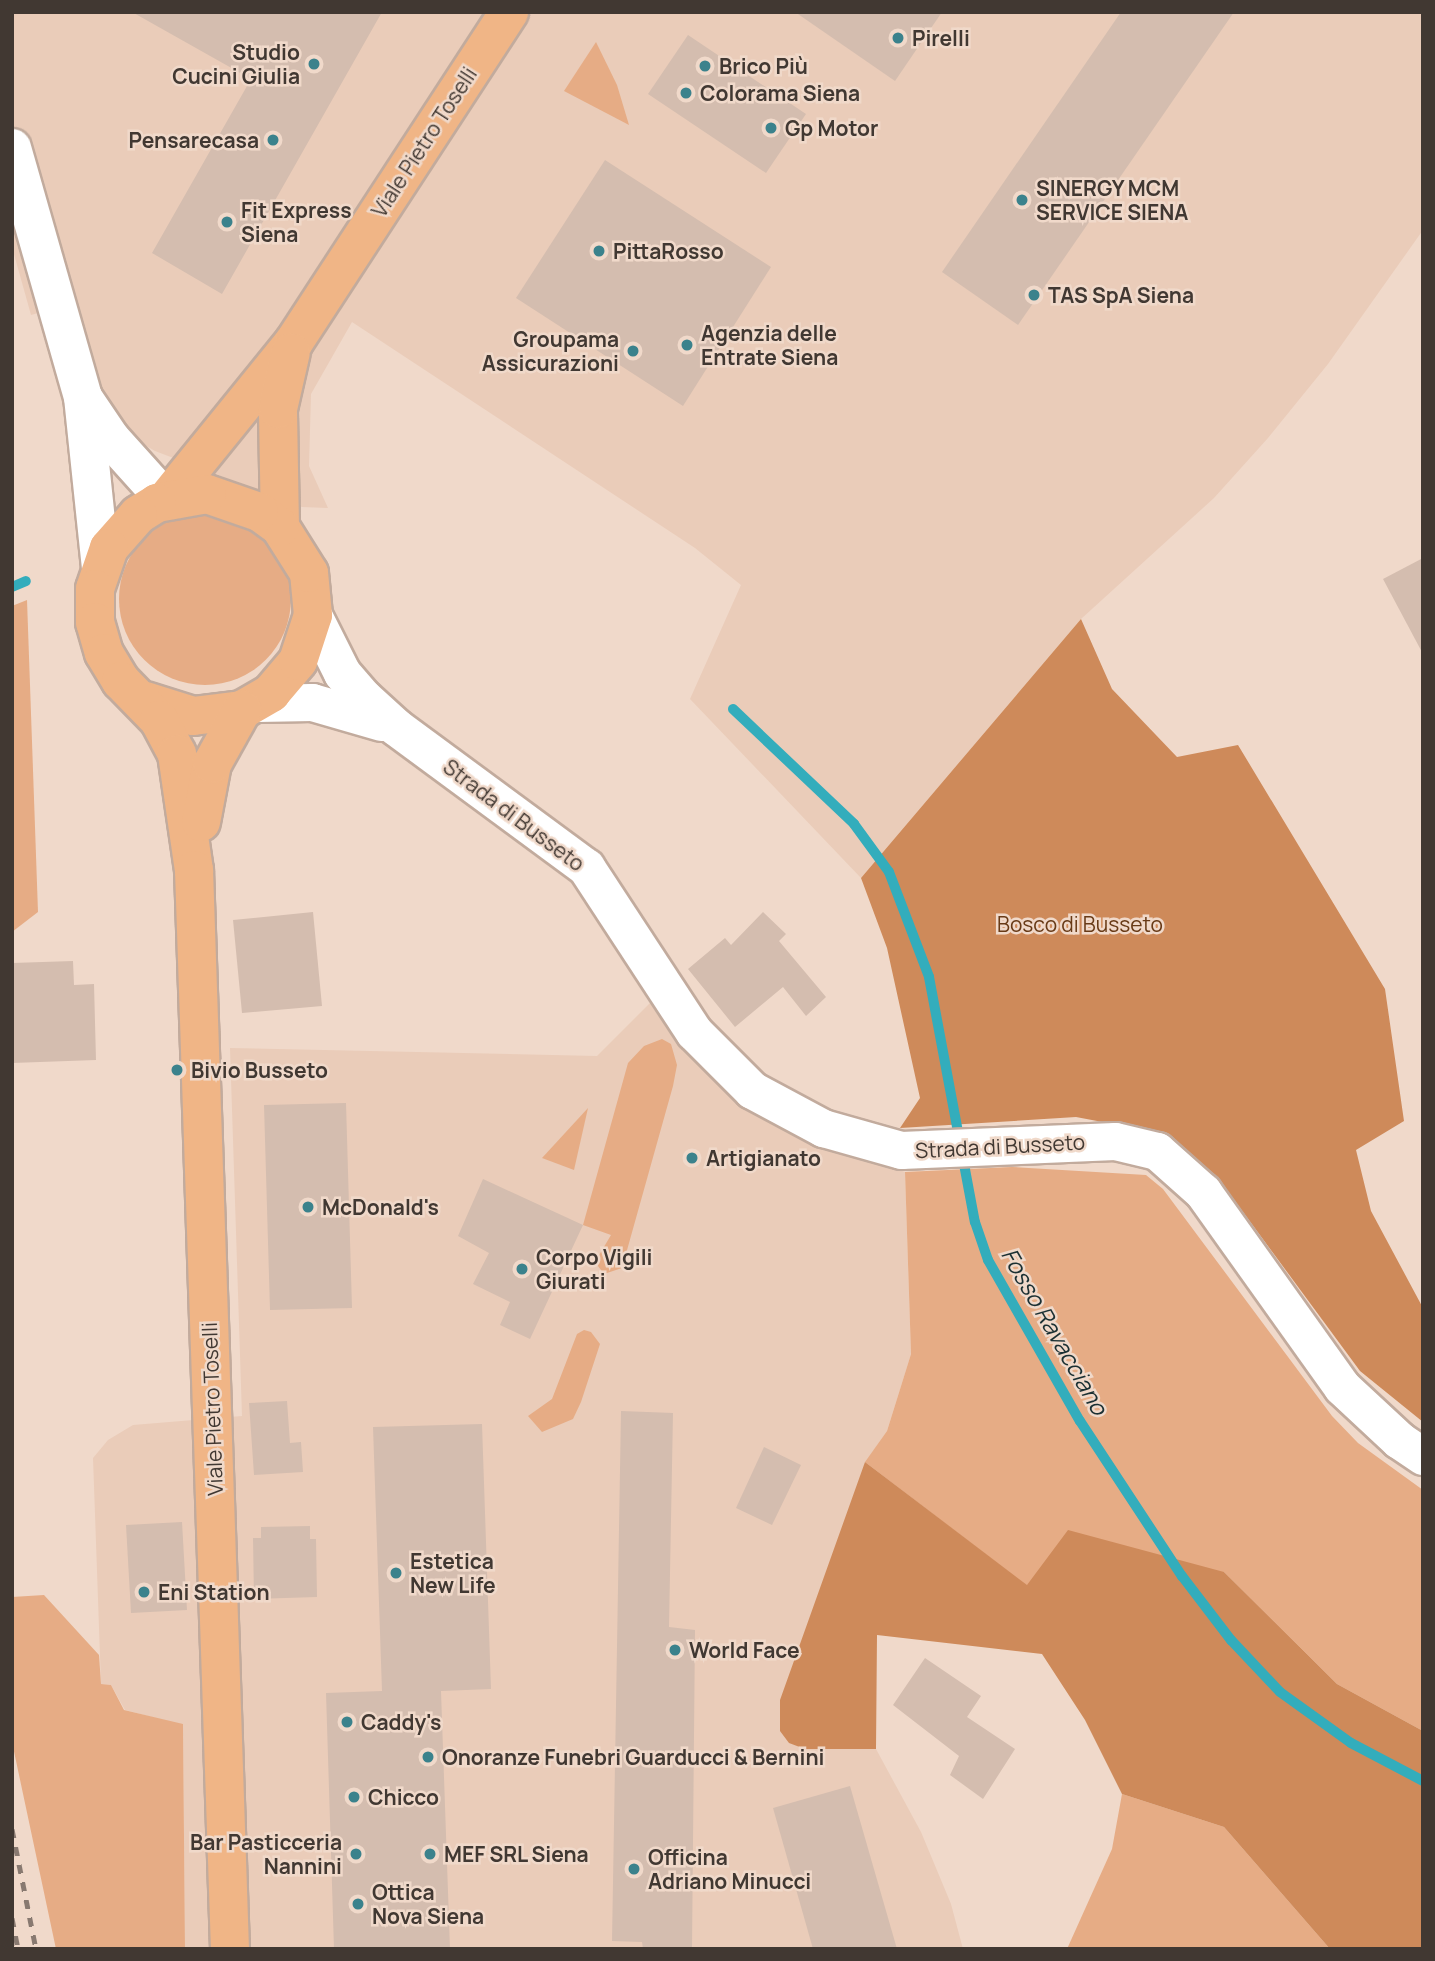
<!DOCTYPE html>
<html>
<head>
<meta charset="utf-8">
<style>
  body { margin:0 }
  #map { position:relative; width:1435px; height:1961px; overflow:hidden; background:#f0d9ca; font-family:Manrope,sans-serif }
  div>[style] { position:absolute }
  .built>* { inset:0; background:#eaccb9 }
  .green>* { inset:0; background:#e6ac85 }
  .round { border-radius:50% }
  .forest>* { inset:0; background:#ce8a5a }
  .stream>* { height:10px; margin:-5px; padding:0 5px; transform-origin:5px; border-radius:5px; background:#33adbc }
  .building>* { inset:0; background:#d4bdaf }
  .roads { filter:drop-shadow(2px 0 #c2ab9d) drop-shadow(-2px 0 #c2ab9d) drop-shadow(0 2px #c2ab9d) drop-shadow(0 -2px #c2ab9d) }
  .street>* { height:37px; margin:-18.5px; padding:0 18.5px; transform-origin:18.5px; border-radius:18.5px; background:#fff }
  .secondary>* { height:38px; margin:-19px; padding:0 19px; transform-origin:19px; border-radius:19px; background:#fff }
  .primary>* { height:38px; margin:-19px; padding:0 19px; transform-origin:19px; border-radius:19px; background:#f0b586 }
  .rail>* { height:5px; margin-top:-2.5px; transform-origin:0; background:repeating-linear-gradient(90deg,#887970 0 9px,transparent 0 18px) }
  .dots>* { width:19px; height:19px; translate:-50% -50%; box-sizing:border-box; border:4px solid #f0d9ca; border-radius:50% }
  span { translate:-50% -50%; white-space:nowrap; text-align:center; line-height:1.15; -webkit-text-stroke:5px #f0d9ca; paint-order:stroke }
  .poi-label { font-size:21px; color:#413832; font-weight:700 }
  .left { translate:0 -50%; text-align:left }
  .right { translate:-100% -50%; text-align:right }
  .street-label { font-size:21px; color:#413832 }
  .park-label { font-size:21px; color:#683a16 }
  .water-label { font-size:23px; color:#1b3033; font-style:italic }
  .frame { position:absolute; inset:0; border:14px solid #413832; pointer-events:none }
</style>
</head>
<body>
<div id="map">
  <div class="built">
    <i style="clip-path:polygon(12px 12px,1423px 12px,1423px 230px,1328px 364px,1268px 438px,1214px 498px,1081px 619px,861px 878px,690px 699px,741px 585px,695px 548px,352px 322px,311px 394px,309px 466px,328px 508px,302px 507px,155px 451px,131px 437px,99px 405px,67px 305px,31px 315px,12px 247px)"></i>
    <i style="clip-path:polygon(651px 1002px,722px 1083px,818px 1143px,905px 1172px,911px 1354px,887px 1431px,865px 1463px,805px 1749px,876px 1749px,921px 1832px,951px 1904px,963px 1949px,185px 1949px,183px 1725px,125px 1710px,111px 1685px,101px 1684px,93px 1458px,108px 1440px,133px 1425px,242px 1416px,230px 1048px,597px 1056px)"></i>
  </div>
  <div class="green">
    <i style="clip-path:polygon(596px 42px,617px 85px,629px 125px,564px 91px)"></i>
    <i class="round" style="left:119px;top:513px;width:172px;height:172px"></i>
    <i style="clip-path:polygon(27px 600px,38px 912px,12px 932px,12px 606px)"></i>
    <i style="clip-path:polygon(662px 1039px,671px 1044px,677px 1065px,673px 1086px,622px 1268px,604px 1274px,595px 1262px,611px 1235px,583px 1225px,628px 1063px,644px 1046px)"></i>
    <i style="clip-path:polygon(588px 1108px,574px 1170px,542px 1158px)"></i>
    <i style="clip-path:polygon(1012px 1167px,1146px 1175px,1163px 1189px,1332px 1416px,1358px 1443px,1423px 1490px,1423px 1731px,1337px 1684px,1224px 1572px,1027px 1586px,865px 1462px,887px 1431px,911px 1354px,905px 1172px)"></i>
    <i style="clip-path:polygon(584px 1330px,591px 1332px,600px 1344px,581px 1402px,573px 1419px,542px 1432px,528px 1416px,552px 1399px,577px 1334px)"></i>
    <i style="clip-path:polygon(44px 1595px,99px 1655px,101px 1684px,111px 1685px,124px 1710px,183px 1724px,185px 1949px,56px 1949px,12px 1742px,12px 1597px)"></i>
    <i style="clip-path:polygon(1122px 1794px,1224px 1827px,1330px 1949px,1067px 1949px,1112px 1849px)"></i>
  </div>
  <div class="forest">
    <i style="clip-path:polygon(1081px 619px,1112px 689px,1177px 757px,1238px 745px,1385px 989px,1404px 1121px,1356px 1150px,1371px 1211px,1423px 1308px,1423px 1422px,1360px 1371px,1226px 1189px,1183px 1149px,1145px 1130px,1076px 1117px,900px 1128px,920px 1098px,887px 948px,861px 878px)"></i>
    <i style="clip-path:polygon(865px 1462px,1027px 1585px,1068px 1530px,1224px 1572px,1337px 1684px,1423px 1731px,1423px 1949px,1330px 1949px,1224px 1827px,1122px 1794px,1085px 1720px,1042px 1654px,877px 1635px,876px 1749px,805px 1749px,789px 1743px,780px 1731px,780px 1700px)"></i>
  </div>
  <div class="stream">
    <i style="left:12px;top:587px;width:15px;rotate:-23deg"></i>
    <i style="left:733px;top:709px;width:167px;rotate:43.5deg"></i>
    <i style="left:854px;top:824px;width:59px;rotate:53.9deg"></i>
    <i style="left:889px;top:872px;width:112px;rotate:69.1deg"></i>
    <i style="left:929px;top:977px;width:249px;rotate:79.4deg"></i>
    <i style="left:975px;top:1222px;width:40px;rotate:71.1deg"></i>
    <i style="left:988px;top:1260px;width:185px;rotate:60.3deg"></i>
    <i style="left:1080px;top:1421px;width:186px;rotate:56.7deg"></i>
    <i style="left:1182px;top:1576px;width:81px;rotate:52.6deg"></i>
    <i style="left:1231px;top:1640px;width:71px;rotate:46.7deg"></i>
    <i style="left:1280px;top:1692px;width:87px;rotate:35.7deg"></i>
    <i style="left:1351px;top:1743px;width:81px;rotate:27.8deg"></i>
  </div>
  <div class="building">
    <i style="clip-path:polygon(132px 12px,382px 12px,222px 294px,152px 253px,251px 79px)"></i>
    <i style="clip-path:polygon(795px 12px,942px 12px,895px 81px)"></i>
    <i style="clip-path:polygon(1121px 12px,1234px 12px,1018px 325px,942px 272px)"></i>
    <i style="clip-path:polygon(688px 35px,806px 114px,766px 173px,648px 94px)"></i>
    <i style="clip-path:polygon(605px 160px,771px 267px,683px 406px,516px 298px)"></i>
    <i style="clip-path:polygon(1423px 558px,1423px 654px,1383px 579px)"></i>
    <i style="clip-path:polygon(313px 912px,322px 1006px,242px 1013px,233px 920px)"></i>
    <i style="clip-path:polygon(763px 912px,786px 934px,779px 941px,826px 997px,806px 1016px,783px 987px,735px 1027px,688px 969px,725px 938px,731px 945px)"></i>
    <i style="clip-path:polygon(73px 961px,74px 985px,94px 984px,96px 1060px,12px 1063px,12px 963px)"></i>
    <i style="clip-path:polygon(346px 1103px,352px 1308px,270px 1310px,264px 1105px)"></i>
    <i style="clip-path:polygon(483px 1179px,583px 1225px,530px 1339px,500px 1325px,510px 1302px,473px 1284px,489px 1253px,458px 1236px)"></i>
    <i style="clip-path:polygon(287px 1401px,290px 1443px,301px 1442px,303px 1472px,254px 1475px,249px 1403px)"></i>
    <i style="clip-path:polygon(621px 1411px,673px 1413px,669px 1627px,695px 1630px,692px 1949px,643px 1949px,642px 1942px,612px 1941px)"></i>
    <i style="clip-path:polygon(482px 1424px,491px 1689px,441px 1691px,450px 1949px,334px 1949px,326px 1693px,382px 1691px,373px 1427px)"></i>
    <i style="clip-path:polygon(764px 1447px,801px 1465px,772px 1525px,736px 1508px)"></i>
    <i style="clip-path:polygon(182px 1522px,187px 1610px,131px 1613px,126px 1525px)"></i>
    <i style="clip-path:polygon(310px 1526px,310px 1539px,316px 1539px,317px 1597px,254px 1599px,253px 1538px,261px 1538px,261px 1527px)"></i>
    <i style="clip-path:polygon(925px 1658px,981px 1696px,967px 1717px,1015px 1749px,983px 1799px,950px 1775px,959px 1756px,893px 1705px)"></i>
    <i style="clip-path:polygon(850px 1786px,897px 1949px,813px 1949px,773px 1808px)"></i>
  </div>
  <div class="roads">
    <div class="street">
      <i style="left:313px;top:615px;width:65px;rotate:63.4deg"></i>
      <i style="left:342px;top:673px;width:33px;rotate:49deg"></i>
      <i style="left:364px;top:698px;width:43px;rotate:42.2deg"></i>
      <i style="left:396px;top:727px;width:236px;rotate:36.4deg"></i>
      <i style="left:586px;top:867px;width:197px;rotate:56.8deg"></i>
      <i style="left:694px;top:1032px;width:82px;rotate:45deg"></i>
      <i style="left:752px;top:1090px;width:81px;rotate:28.2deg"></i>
      <i style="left:823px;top:1128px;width:81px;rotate:15.8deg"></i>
      <i style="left:901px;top:1150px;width:214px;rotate:-2.4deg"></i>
      <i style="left:1115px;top:1141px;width:43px;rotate:13.4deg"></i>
      <i style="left:1157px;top:1151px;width:62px;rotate:41.7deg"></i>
      <i style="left:1203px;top:1192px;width:239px;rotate:54.5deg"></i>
      <i style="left:1342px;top:1387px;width:78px;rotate:42.9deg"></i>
      <i style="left:1399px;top:1440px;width:29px;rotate:34deg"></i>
      <i style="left:257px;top:703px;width:55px;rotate:-1deg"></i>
      <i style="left:312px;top:702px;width:72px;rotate:16.2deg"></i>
    </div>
    <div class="secondary">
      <i style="left:12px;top:148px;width:259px;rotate:74.1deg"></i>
      <i style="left:83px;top:397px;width:171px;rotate:84deg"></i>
      <i style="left:84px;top:399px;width:48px;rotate:56deg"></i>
      <i style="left:111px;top:439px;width:82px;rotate:48deg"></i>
    </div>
    <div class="primary">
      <i style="left:166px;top:500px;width:203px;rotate:-51deg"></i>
      <i style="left:294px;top:342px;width:394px;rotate:-56.9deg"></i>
      <i style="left:280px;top:527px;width:118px;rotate:-91deg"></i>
      <i style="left:278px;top:409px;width:58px;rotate:-77.2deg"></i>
      <i style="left:145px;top:701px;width:50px;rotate:17.4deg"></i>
      <i style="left:193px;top:716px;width:49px;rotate:-7deg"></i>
      <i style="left:242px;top:710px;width:34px;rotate:-30deg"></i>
      <i style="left:271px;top:693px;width:42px;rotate:-49.8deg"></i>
      <i style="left:298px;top:661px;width:48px;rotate:-71.9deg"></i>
      <i style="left:313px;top:615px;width:42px;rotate:-95.4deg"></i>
      <i style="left:309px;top:573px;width:54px;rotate:-122.2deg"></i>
      <i style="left:280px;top:527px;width:26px;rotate:-144deg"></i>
      <i style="left:259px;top:512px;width:55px;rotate:-160.9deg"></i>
      <i style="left:207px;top:494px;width:51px;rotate:169.8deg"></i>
      <i style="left:157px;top:503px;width:22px;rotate:148deg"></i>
      <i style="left:138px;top:515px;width:44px;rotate:131.3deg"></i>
      <i style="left:109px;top:548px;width:43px;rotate:108.9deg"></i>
      <i style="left:95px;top:589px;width:33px;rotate:90deg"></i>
      <i style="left:95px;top:622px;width:32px;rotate:74deg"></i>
      <i style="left:104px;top:653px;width:33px;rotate:59deg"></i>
      <i style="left:121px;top:681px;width:54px;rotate:45.7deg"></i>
      <i style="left:159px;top:720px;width:38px;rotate:62deg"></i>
      <i style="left:177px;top:754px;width:117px;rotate:81.7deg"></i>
      <i style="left:194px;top:870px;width:1080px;rotate:88.09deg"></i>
      <i style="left:201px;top:822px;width:59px;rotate:-79.3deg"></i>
      <i style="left:212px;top:764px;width:62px;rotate:-60.9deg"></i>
    </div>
  </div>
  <div class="rail">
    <i style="left:12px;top:1829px;width:122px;rotate:78.7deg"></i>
    <i style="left:12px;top:1918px;width:32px;rotate:79deg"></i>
  </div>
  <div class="dots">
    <i style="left:898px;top:38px;background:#3b828c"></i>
    <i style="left:314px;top:64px;background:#3b828c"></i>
    <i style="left:705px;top:66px;background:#3b828c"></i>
    <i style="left:686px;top:93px;background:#3b828c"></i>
    <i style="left:771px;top:128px;background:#3b828c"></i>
    <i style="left:273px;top:140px;background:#3b828c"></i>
    <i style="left:1022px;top:200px;background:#3b828c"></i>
    <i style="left:227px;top:222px;background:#3b828c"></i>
    <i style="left:599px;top:251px;background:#3b828c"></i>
    <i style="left:1034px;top:295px;background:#3b828c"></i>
    <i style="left:687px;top:345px;background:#3b828c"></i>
    <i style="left:633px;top:351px;background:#3b828c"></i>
    <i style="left:177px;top:1070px;background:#3b828c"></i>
    <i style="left:692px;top:1158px;background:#3b828c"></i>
    <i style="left:308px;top:1207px;background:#3b828c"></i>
    <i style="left:522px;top:1269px;background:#3b828c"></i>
    <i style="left:396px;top:1573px;background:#3b828c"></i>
    <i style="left:144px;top:1592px;background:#3b828c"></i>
    <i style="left:675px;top:1650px;background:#3b828c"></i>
    <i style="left:347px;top:1722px;background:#3b828c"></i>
    <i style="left:428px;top:1757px;background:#3b828c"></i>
    <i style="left:354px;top:1797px;background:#3b828c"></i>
    <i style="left:356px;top:1854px;background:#3b828c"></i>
    <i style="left:430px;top:1854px;background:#3b828c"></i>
    <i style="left:634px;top:1869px;background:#3b828c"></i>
    <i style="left:358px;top:1904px;background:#3b828c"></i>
  </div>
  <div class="poi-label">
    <span class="left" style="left:912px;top:38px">Pirelli</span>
    <span class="right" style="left:300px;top:64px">Studio<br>Cucini Giulia</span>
    <span class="left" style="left:719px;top:66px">Brico Più</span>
    <span class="left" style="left:700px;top:93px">Colorama Siena</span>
    <span class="left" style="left:785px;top:128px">Gp Motor</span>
    <span class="right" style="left:259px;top:140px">Pensarecasa</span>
    <span class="left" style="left:1036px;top:200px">SINERGY MCM<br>SERVICE SIENA</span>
    <span class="left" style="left:241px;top:222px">Fit Express<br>Siena</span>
    <span class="left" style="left:613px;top:251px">PittaRosso</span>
    <span class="left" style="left:1048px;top:295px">TAS SpA Siena</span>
    <span class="left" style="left:701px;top:345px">Agenzia delle<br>Entrate Siena</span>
    <span class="right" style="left:619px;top:351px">Groupama<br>Assicurazioni</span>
    <span class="left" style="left:191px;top:1070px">Bivio Busseto</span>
    <span class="left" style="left:706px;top:1158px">Artigianato</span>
    <span class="left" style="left:322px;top:1207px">McDonald's</span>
    <span class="left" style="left:536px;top:1269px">Corpo Vigili<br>Giurati</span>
    <span class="left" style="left:410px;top:1573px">Estetica<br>New Life</span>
    <span class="left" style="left:158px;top:1592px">Eni Station</span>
    <span class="left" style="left:689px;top:1650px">World Face</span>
    <span class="left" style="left:361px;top:1722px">Caddy's</span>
    <span class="left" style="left:442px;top:1757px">Onoranze Funebri Guarducci &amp; Bernini</span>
    <span class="left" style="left:368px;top:1797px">Chicco</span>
    <span class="right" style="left:342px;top:1854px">Bar Pasticceria<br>Nannini</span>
    <span class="left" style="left:444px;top:1854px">MEF SRL Siena</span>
    <span class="left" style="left:648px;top:1869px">Officina<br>Adriano Minucci</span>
    <span class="left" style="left:372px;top:1904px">Ottica<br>Nova Siena</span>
  </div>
  <div class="street-label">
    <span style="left:424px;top:142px;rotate:-57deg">Viale Pietro Toselli</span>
    <span style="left:514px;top:815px;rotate:37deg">Strada di Busseto</span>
    <span style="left:1000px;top:1146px;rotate:-3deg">Strada di Busseto</span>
    <span style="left:212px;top:1409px;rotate:-92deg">Viale Pietro Toselli</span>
  </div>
  <div class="park-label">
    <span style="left:1080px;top:924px">Bosco di Busseto</span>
  </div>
  <div class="water-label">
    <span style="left:1055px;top:1331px;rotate:60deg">Fosso Ravacciano</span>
  </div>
  <div class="frame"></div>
</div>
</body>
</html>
